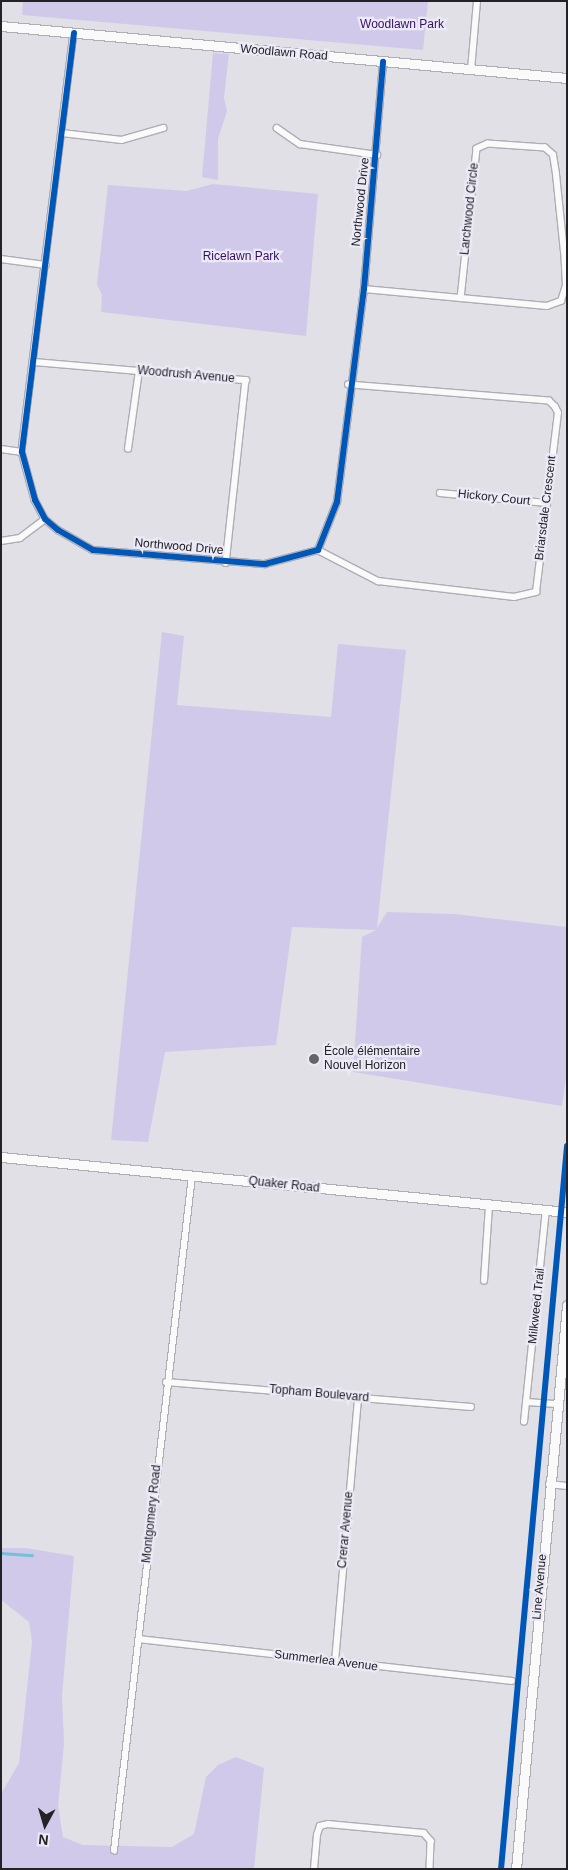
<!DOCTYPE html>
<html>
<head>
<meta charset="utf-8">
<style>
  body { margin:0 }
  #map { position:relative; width:568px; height:1870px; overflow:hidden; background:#e1e0e6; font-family:Arial,sans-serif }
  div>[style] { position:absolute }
  .green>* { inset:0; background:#d1c9ea }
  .stream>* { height:2.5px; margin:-1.25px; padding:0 1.25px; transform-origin:1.25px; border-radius:1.25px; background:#71c1d9 }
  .roads { filter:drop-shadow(1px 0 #aeadb2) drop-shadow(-1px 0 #aeadb2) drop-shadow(0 1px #aeadb2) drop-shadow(0 -1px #aeadb2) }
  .street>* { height:5.5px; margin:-2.75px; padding:0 2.75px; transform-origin:2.75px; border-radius:2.75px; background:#fafafb }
  .secondary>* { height:9px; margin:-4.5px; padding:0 4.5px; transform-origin:4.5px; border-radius:4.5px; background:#fafafb }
  .cycleway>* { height:6px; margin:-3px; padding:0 3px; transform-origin:3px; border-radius:3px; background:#0057b8 }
  .dots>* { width:14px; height:14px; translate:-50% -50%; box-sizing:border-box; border:2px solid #eceaf7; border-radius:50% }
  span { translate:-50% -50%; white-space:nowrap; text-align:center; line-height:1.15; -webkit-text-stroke:4.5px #eceaf7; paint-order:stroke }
  .park-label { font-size:12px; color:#350e68 }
  .street-label { font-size:12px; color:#232226 }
  .poi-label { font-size:12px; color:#232226 }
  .left { translate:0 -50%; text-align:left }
  .frame { position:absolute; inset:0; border:2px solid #232226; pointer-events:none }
  .north { position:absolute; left:20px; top:1800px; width:50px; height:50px; -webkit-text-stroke:4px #eceaf7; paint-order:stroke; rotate:186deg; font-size:14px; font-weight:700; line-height:20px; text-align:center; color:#232226 }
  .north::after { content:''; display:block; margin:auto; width:18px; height:22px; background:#232226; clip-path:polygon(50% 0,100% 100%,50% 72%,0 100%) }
</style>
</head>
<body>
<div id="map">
  <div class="green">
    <i style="clip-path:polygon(23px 1px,428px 1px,423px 50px,22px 15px)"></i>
    <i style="clip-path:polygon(213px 53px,229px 54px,224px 98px,227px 111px,218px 139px,218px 180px,202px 177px)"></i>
    <i style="clip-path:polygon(213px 184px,318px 194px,306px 336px,101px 312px,102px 295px,97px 284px,108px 185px,186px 191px)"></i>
    <i style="clip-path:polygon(162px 632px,184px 636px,177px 705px,331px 717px,338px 644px,406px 650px,377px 928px,387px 912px,454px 914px,567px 927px,567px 1071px,562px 1106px,353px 1072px,362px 937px,376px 930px,292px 927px,276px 1045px,165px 1052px,148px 1142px,111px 1140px)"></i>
    <i style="clip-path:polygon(1px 1548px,26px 1548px,74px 1556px,62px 1696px,64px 1744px,58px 1806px,63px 1837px,83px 1845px,172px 1847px,194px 1834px,206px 1777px,218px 1765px,236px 1757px,264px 1768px,254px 1869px,1px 1869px,1px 1794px,19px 1763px,32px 1642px,29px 1622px,1px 1600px)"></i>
  </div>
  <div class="stream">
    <i style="left:1px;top:1553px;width:31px;rotate:4deg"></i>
  </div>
  <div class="roads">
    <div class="street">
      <i style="left:74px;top:33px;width:422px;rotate:97.1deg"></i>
      <i style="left:22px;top:452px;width:50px;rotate:74.8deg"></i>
      <i style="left:35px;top:500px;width:21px;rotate:62deg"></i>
      <i style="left:45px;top:519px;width:17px;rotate:40deg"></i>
      <i style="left:58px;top:530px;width:40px;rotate:29.7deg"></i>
      <i style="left:93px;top:550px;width:173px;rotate:4.7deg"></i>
      <i style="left:265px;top:564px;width:55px;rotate:-14.8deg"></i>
      <i style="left:318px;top:550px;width:52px;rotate:-68.4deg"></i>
      <i style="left:337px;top:502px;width:215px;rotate:-82.8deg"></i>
      <i style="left:364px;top:289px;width:228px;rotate:-85.2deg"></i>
      <i style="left:471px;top:70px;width:69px;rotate:-85deg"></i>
      <i style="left:277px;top:128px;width:28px;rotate:35deg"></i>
      <i style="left:300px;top:144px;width:78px;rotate:8.1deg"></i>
      <i style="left:62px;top:133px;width:60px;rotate:6.7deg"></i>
      <i style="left:122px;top:140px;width:43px;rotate:-16.3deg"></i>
      <i style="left:1px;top:259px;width:45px;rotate:7.6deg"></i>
      <i style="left:364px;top:289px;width:97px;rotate:5.3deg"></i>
      <i style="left:461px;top:298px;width:86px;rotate:5.3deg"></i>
      <i style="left:547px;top:306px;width:15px;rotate:-20deg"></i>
      <i style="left:561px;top:301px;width:16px;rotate:-72deg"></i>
      <i style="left:566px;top:286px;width:34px;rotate:-93deg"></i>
      <i style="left:564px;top:252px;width:78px;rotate:-95.9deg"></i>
      <i style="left:556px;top:174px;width:19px;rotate:-99deg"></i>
      <i style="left:553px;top:155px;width:11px;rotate:-139deg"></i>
      <i style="left:545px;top:148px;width:57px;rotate:-176deg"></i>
      <i style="left:488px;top:144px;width:12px;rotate:156deg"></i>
      <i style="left:477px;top:149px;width:150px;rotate:96.1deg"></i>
      <i style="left:34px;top:362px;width:213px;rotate:4.9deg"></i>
      <i style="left:246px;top:380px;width:184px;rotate:96.2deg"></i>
      <i style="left:1px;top:449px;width:21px;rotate:8deg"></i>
      <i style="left:128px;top:449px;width:79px;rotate:-82deg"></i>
      <i style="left:440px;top:493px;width:107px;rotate:5.3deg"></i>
      <i style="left:1px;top:541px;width:19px;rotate:-9deg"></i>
      <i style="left:20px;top:538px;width:31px;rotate:-37deg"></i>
      <i style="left:318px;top:550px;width:68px;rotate:27.3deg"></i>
      <i style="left:378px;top:581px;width:137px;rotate:6.7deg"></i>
      <i style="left:514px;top:597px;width:23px;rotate:-13deg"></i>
      <i style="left:536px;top:592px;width:180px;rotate:-83deg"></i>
      <i style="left:558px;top:413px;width:7px;rotate:-117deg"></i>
      <i style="left:555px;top:407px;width:8px;rotate:-135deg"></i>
      <i style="left:549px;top:401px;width:201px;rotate:-175.4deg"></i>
      <i style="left:484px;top:1281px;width:76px;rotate:-86.2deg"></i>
      <i style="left:166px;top:1382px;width:306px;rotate:4.7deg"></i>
      <i style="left:527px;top:1402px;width:30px;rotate:4deg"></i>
      <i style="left:524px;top:1422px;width:213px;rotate:-84.1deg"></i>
      <i style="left:549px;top:1484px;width:18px;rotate:6deg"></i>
      <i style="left:139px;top:1639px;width:375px;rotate:6.4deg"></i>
      <i style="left:335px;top:1662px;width:265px;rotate:-85deg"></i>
      <i style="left:114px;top:1851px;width:679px;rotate:-83.41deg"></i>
      <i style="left:314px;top:1869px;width:34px;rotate:-85deg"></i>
      <i style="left:317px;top:1835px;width:9px;rotate:-72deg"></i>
      <i style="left:320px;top:1826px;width:8px;rotate:-14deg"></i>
      <i style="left:328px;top:1824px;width:96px;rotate:5.4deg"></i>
      <i style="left:424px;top:1833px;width:11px;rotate:49deg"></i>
      <i style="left:431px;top:1841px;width:28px;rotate:92deg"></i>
    </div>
    <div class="secondary">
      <i style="left:1px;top:26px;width:568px;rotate:5.25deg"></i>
      <i style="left:1px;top:1157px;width:569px;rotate:5.55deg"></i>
      <i style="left:516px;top:1869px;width:566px;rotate:-84.83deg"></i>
    </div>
  </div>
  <div class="cycleway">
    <i style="left:74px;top:33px;width:422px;rotate:97.1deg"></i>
    <i style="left:22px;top:452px;width:50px;rotate:74.8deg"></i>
    <i style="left:35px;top:500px;width:21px;rotate:62deg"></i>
    <i style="left:45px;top:519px;width:17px;rotate:40deg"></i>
    <i style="left:58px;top:530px;width:40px;rotate:29.7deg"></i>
    <i style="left:93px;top:550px;width:173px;rotate:4.7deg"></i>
    <i style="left:265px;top:564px;width:55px;rotate:-14.8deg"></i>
    <i style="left:318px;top:550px;width:52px;rotate:-68.4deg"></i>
    <i style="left:337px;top:502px;width:215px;rotate:-82.8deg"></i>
    <i style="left:364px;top:289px;width:228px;rotate:-85.2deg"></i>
    <i style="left:501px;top:1869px;width:726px;rotate:-84.78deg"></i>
  </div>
  <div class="dots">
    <i style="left:314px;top:1059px;background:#666469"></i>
  </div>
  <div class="park-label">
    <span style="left:402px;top:25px">Woodlawn Park</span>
    <span style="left:241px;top:257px">Ricelawn Park</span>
  </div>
  <div class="street-label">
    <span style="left:284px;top:53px;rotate:5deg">Woodlawn Road</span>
    <span style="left:361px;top:202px;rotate:-84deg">Northwood Drive</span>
    <span style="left:470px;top:209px;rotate:-84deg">Larchwood Circle</span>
    <span style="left:186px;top:375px;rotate:5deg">Woodrush Avenue</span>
    <span style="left:494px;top:498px;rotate:6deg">Hickory Court</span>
    <span style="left:546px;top:508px;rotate:-83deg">Briarsdale Crescent</span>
    <span style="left:179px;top:547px;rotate:5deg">Northwood Drive</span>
    <span style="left:284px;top:1185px;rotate:6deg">Quaker Road</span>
    <span style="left:537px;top:1306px;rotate:-84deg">Milkweed Trail</span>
    <span style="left:319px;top:1394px;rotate:5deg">Topham Boulevard</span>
    <span style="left:152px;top:1514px;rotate:-84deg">Montgomery Road</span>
    <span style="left:346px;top:1530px;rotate:-85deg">Crerar Avenue</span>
    <span style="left:540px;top:1587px;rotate:-85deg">Line Avenue</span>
    <span style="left:326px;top:1661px;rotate:7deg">Summerlea Avenue</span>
  </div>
  <div class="poi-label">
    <span class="left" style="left:324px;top:1059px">École élémentaire<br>Nouvel Horizon</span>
  </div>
  <div class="frame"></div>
  <div class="north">N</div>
</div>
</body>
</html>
